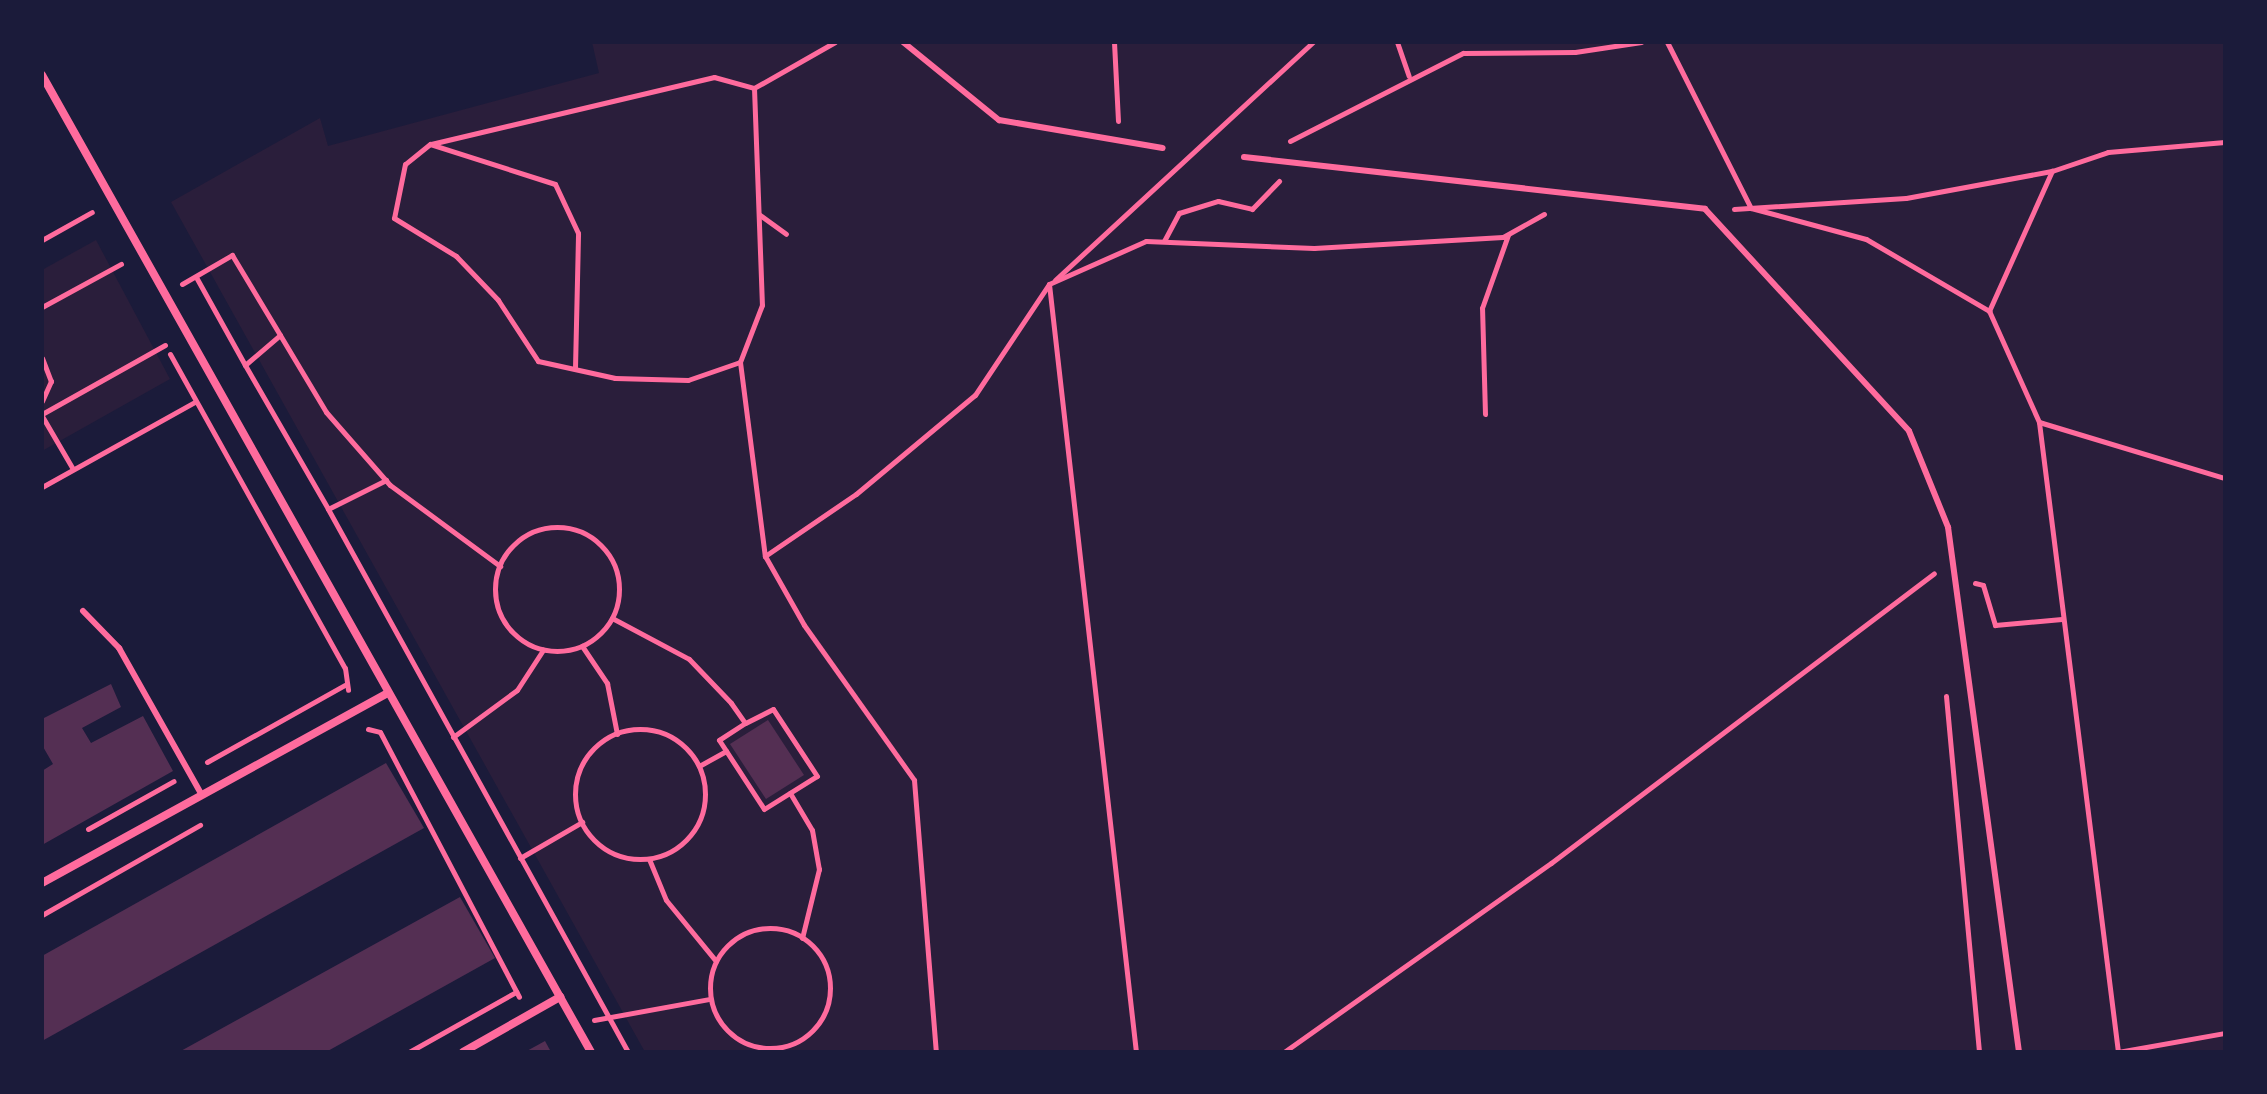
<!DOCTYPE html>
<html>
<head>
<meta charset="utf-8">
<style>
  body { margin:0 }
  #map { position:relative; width:2267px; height:1094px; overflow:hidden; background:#1b1b3a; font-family:"Exo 2",sans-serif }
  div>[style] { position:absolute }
  .green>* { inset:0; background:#2a1e3b }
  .building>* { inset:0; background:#542f53 }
  .path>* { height:5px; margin:-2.5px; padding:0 2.5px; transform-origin:2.5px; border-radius:2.5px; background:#ff6b9d }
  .path>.ring { margin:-2.5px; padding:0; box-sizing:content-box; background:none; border:5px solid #ff6b9d; border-radius:50% }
  .service>* { height:6px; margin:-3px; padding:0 3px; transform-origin:3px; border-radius:3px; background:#ff6b9d }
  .minor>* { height:8px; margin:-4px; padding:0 4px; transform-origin:4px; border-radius:4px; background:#ff6b9d }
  span { translate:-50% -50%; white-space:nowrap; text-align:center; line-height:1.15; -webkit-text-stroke:8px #1b1b3a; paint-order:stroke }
  .frame { position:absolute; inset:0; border:44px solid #1b1b3a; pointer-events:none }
</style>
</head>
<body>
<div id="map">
  <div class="green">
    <i style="clip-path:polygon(592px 42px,2225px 42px,2225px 1052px,645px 1052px,171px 202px,320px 118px,328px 146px,599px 73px)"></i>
    <i style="clip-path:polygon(96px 240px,170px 379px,42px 451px,42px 270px)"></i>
  </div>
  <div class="building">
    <i style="clip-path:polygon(111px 684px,121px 707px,82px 728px,91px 743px,143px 716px,173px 771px,42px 845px,42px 771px,53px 764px,42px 745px,42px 719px)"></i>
    <i style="clip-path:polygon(768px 720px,804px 775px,766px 799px,730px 744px)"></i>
    <i style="clip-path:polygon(386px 763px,424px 828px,42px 1041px,42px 956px)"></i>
    <i style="clip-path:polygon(460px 897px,495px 958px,326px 1052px,179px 1052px)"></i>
    <i style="clip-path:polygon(545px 1041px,551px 1052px,525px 1052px)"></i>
  </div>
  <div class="path">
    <i style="left:835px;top:42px;width:93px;rotate:150.4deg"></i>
    <i style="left:754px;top:88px;width:217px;rotate:87.9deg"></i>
    <i style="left:762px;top:305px;width:61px;rotate:111.1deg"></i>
    <i style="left:740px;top:362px;width:196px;rotate:82.7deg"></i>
    <i style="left:765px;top:556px;width:110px;rotate:-34.3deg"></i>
    <i style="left:856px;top:494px;width:155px;rotate:-39.8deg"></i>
    <i style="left:975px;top:395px;width:133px;rotate:-56.3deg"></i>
    <i style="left:1049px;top:284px;width:773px;rotate:83.54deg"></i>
    <i style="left:1114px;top:42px;width:79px;rotate:87.1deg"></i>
    <i style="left:1397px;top:42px;width:36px;rotate:71deg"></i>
    <i style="left:1667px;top:42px;width:186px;rotate:63.2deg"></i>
    <i style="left:1751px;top:208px;width:119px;rotate:15.1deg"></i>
    <i style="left:1866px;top:239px;width:143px;rotate:30.3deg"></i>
    <i style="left:1290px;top:141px;width:194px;rotate:-27deg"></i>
    <i style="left:1463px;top:53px;width:112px;rotate:-0.5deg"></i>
    <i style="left:1575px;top:52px;width:67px;rotate:-8.6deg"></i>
    <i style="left:431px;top:144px;width:291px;rotate:-13.3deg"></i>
    <i style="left:714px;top:77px;width:41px;rotate:15.4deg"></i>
    <i style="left:1734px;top:209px;width:172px;rotate:-3.7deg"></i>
    <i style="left:1906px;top:198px;width:148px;rotate:-10.5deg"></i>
    <i style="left:2052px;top:171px;width:59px;rotate:-18.7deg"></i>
    <i style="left:2108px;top:152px;width:117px;rotate:-4.9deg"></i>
    <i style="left:760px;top:215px;width:32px;rotate:36deg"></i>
    <i style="left:42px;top:240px;width:57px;rotate:-29.2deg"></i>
    <i style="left:1164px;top:241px;width:32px;rotate:-62deg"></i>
    <i style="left:1179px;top:213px;width:41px;rotate:-17.1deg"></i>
    <i style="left:1218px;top:201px;width:35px;rotate:13deg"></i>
    <i style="left:1252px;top:209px;width:39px;rotate:-46deg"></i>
    <i style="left:196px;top:277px;width:101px;rotate:60.9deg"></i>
    <i style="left:245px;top:365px;width:46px;rotate:-40.6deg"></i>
    <i style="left:280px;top:335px;width:90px;rotate:59.1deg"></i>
    <i style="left:326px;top:412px;width:97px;rotate:48.8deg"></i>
    <i style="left:390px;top:485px;width:137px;rotate:36.4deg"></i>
    <i style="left:1055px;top:280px;width:351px;rotate:-42.7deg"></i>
    <i style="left:182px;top:284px;width:58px;rotate:-30.1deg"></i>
    <i style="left:232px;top:255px;width:93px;rotate:59deg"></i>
    <i style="left:1049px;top:284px;width:106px;rotate:-23.9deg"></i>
    <i style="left:1146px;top:241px;width:168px;rotate:2.4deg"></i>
    <i style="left:1314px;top:248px;width:189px;rotate:-3.3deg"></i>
    <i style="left:1503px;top:237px;width:47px;rotate:-29.3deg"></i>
    <i style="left:42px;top:307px;width:90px;rotate:-28.6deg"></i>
    <i style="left:170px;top:354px;width:359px;rotate:60.9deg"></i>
    <i style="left:345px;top:668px;width:22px;rotate:82deg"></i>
    <i style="left:42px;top:358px;width:25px;rotate:69deg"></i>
    <i style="left:51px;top:381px;width:22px;rotate:114deg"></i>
    <i style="left:245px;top:365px;width:166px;rotate:60deg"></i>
    <i style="left:328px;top:509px;width:65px;rotate:-26.6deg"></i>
    <i style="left:575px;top:368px;width:135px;rotate:-88.7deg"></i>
    <i style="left:578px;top:233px;width:54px;rotate:-115.1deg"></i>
    <i style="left:555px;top:184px;width:131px;rotate:-162.3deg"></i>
    <i style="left:430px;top:144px;width:32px;rotate:141deg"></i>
    <i style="left:405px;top:164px;width:55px;rotate:101.5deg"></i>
    <i style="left:394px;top:218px;width:73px;rotate:31.5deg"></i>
    <i style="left:456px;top:256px;width:61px;rotate:46.3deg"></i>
    <i style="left:498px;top:300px;width:73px;rotate:56.7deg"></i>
    <i style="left:538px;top:361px;width:79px;rotate:12.4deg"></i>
    <i style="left:615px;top:378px;width:73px;rotate:1.6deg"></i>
    <i style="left:688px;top:380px;width:55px;rotate:-19.1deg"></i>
    <i style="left:42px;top:414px;width:141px;rotate:-29.3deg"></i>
    <i style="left:1485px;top:414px;width:106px;rotate:-91.6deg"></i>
    <i style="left:1482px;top:308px;width:77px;rotate:-70.4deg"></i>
    <i style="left:42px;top:416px;width:61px;rotate:59.7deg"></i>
    <i style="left:2039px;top:422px;width:122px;rotate:-114.2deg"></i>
    <i style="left:1989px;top:311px;width:154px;rotate:-65.8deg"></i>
    <i style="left:42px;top:487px;width:175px;rotate:-29.1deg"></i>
    <i style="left:328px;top:509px;width:620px;rotate:61.08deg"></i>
    <i class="ring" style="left:495px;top:527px;width:119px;height:119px"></i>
    <i style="left:765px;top:556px;width:79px;rotate:60.5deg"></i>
    <i style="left:804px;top:625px;width:190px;rotate:54.6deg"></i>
    <i style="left:914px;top:780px;width:273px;rotate:85.4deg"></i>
    <i style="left:1975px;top:583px;width:8px;rotate:14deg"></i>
    <i style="left:1983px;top:585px;width:42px;rotate:73.3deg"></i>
    <i style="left:1995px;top:625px;width:67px;rotate:-5.1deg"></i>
    <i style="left:612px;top:618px;width:87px;rotate:28deg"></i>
    <i style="left:689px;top:659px;width:61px;rotate:46.3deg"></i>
    <i style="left:731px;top:703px;width:24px;rotate:55deg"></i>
    <i style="left:745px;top:723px;width:31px;rotate:147deg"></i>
    <i style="left:719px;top:740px;width:82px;rotate:56.9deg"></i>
    <i style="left:764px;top:809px;width:62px;rotate:-31.9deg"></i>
    <i style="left:817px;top:776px;width:80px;rotate:-123.3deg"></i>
    <i style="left:773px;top:709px;width:31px;rotate:153deg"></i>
    <i style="left:582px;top:646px;width:45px;rotate:56deg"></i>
    <i style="left:607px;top:683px;width:52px;rotate:78.9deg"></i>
    <i style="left:1946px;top:696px;width:358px;rotate:84.7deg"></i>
    <i class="ring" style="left:575px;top:729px;width:125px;height:125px"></i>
    <i style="left:368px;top:729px;width:12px;rotate:14deg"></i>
    <i style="left:380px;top:732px;width:299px;rotate:62.3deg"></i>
    <i style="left:453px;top:737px;width:79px;rotate:-36.3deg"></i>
    <i style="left:517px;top:690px;width:48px;rotate:-57deg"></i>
    <i style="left:207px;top:762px;width:158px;rotate:-29.2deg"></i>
    <i style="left:699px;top:766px;width:31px;rotate:-29deg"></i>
    <i style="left:790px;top:793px;width:43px;rotate:59.3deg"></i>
    <i style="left:812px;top:830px;width:40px;rotate:80deg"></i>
    <i style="left:819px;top:869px;width:71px;rotate:103.8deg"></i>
    <i style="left:88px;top:829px;width:98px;rotate:-29.2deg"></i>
    <i style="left:520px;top:858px;width:72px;rotate:-30.1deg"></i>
    <i style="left:649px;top:859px;width:44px;rotate:67.5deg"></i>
    <i style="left:666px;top:900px;width:79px;rotate:50.7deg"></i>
    <i style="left:42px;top:915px;width:182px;rotate:-29.7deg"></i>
    <i class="ring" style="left:710px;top:928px;width:115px;height:115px"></i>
    <i style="left:594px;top:1020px;width:118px;rotate:-10.3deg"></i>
    <i style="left:409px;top:1052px;width:123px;rotate:-29.3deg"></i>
    <i style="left:1284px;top:1052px;width:327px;rotate:-35.3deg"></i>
    <i style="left:1551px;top:863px;width:480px;rotate:-37.1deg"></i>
    <i style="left:2118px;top:1052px;width:635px;rotate:-97.15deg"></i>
    <i style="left:2039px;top:422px;width:194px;rotate:16.8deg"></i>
    <i style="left:2118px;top:1052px;width:109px;rotate:-10.1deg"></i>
  </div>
  <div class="service">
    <i style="left:903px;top:42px;width:124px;rotate:39.1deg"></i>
    <i style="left:999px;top:120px;width:166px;rotate:9.7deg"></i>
    <i style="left:1244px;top:157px;width:464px;rotate:6.4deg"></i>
    <i style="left:1705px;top:209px;width:301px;rotate:47.4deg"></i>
    <i style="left:1909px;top:431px;width:104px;rotate:67.9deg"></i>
    <i style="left:1948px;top:527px;width:530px;rotate:82.3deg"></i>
    <i style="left:83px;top:611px;width:52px;rotate:45.8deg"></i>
    <i style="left:119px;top:648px;width:165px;rotate:60.6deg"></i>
  </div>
  <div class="minor">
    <i style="left:42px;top:75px;width:1121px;rotate:60.67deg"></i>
    <i style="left:42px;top:883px;width:393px;rotate:-28.8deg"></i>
    <i style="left:463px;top:1052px;width:112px;rotate:-29.6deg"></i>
  </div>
  <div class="frame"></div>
</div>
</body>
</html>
